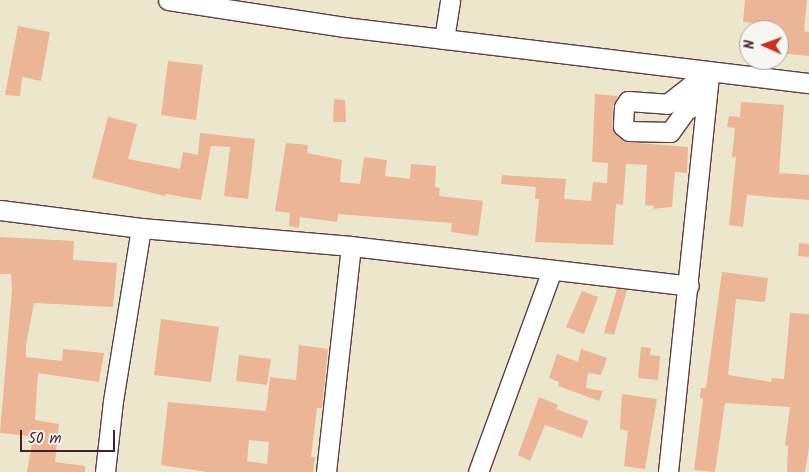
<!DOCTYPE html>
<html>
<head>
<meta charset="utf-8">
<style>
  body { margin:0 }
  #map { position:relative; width:809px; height:472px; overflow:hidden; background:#ece7cc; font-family:Kalam,sans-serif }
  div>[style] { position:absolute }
  .building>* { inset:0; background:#ecb596 }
  .roads { filter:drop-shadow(1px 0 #623d43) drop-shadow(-1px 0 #623d43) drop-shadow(0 1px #623d43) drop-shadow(0 -1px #623d43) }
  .minor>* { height:19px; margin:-9.5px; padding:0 9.5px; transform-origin:9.5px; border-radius:9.5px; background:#fff }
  span { translate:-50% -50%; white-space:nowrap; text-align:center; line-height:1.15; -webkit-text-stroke:4.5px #f6f6f2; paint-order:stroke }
  .north { position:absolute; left:739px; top:20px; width:50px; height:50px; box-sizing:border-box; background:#f6f6f2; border:1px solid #b1a0a2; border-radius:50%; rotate:272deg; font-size:14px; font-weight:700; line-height:20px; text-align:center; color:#4a1f2b }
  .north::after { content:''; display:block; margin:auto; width:18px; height:22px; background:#c8321e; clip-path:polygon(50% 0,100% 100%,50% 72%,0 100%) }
  .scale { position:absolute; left:20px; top:430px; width:95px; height:22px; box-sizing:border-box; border:2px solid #4a1f2b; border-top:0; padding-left:6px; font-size:15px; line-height:18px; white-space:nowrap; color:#4a1f2b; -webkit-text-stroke:4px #f6f6f2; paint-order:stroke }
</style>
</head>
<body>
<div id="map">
  <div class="building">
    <i style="clip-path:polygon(745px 0,807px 0,804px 31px,809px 32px,809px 56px,779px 53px,779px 25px,743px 22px)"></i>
    <i style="clip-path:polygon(18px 26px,50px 32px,41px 81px,22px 77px,20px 96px,5px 95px)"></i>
    <i style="clip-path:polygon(168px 61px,203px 65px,196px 120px,161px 115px)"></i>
    <i style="clip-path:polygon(595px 94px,618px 96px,613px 106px,612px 126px,624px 142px,688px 147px,687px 173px,675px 172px,672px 207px,653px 209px,654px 206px,645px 205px,647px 165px,626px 164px,623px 205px,616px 204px,613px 245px,535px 242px,539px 199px,535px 199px,536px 187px,501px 184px,502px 175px,566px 179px,564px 199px,591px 201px,593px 182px,607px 183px,608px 163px,592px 162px)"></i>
    <i style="clip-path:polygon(334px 99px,345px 100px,346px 122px,333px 122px)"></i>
    <i style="clip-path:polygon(741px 102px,784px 105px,779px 173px,809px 175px,809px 200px,747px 195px,743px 227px,729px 225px,736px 157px,732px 157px,735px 128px,727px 127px,729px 116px,740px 117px)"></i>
    <i style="clip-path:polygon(108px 117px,137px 124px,128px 159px,180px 169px,183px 152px,198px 155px,200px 133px,255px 139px,248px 199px,224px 196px,230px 147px,211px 146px,201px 200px,166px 194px,165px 196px,92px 178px)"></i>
    <i style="clip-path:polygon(286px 143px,308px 145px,307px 153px,342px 160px,340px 182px,360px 184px,364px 157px,387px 160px,385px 176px,410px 179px,411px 164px,436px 166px,435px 187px,440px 188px,439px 196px,483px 201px,478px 236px,451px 232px,452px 223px,338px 214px,337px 222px,300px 217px,299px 228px,289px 226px,290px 213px,275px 211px)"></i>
    <i style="clip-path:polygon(0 237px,74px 241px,73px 260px,117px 263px,113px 307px,34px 303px,26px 345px,26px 357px,62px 361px,63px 349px,104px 353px,99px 382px,38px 373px,35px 420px,59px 424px,55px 462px,85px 466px,85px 472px,27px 472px,32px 443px,27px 443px,28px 436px,0 433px,12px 289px,11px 274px,0 274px)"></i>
    <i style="clip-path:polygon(799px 243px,809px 244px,809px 257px,798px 256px)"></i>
    <i style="clip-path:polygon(722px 272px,768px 278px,765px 302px,736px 299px,728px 375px,771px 382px,772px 378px,784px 379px,790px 313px,809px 314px,809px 447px,805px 472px,787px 472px,788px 446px,785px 445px,790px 407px,725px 403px,715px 472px,694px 470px,703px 399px,700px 398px,701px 388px,706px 388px)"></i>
    <i style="clip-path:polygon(617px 289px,627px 290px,614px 335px,604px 333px)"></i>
    <i style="clip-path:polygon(582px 291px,598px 297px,584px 334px,566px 327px)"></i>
    <i style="clip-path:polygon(161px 319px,219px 327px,211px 382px,154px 375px)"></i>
    <i style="clip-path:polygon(evenodd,299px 345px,328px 349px,322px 408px,317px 408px,311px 457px,315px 457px,313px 472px,207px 472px,161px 465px,168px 402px,266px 411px,270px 377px,296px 380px,299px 345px,249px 440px,269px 442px,267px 464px,247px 461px,249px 440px)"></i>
    <i style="clip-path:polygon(641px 347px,651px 348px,650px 355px,660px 356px,658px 380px,638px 378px)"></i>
    <i style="clip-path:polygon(581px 349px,607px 358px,601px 375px,588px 373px,586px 388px,603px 391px,599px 401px,558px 386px,559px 382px,549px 378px,557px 354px,578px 362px)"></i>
    <i style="clip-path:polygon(239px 355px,271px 359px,267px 385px,236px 381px)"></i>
    <i style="clip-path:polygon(622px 394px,657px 399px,645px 469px,624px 466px,628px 431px,620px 429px)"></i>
    <i style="clip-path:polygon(539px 397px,558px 405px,556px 409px,588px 421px,582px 438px,545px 425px,530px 461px,518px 455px)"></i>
  </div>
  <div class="roads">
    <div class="minor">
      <i style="left:168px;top:0;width:179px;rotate:8.7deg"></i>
      <i style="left:345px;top:27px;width:467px;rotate:6.9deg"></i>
      <i style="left:444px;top:39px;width:39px;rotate:-81deg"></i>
      <i style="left:706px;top:99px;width:23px;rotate:151deg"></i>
      <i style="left:686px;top:110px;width:27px;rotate:126deg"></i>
      <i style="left:670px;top:132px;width:41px;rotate:-178.6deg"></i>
      <i style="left:629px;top:131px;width:8px;rotate:-140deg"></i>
      <i style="left:623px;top:126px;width:19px;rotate:-87deg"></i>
      <i style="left:624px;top:107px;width:7px;rotate:-56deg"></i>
      <i style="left:628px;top:101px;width:39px;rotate:4deg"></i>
      <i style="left:667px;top:104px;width:29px;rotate:-38deg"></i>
      <i style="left:690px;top:86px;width:17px"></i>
      <i style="left:0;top:210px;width:142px;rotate:7.3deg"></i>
      <i style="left:141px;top:228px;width:211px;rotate:4.9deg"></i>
      <i style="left:351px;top:246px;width:340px;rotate:6.7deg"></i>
      <i style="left:105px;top:472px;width:71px;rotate:-83.6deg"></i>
      <i style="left:113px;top:401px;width:175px;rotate:-80.8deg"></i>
      <i style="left:326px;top:472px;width:227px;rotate:-83.7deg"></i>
      <i style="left:478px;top:472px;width:213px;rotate:-69.9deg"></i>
      <i style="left:668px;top:472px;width:401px;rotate:-84.1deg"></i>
    </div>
  </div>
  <div class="north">N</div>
  <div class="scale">50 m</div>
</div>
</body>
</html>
